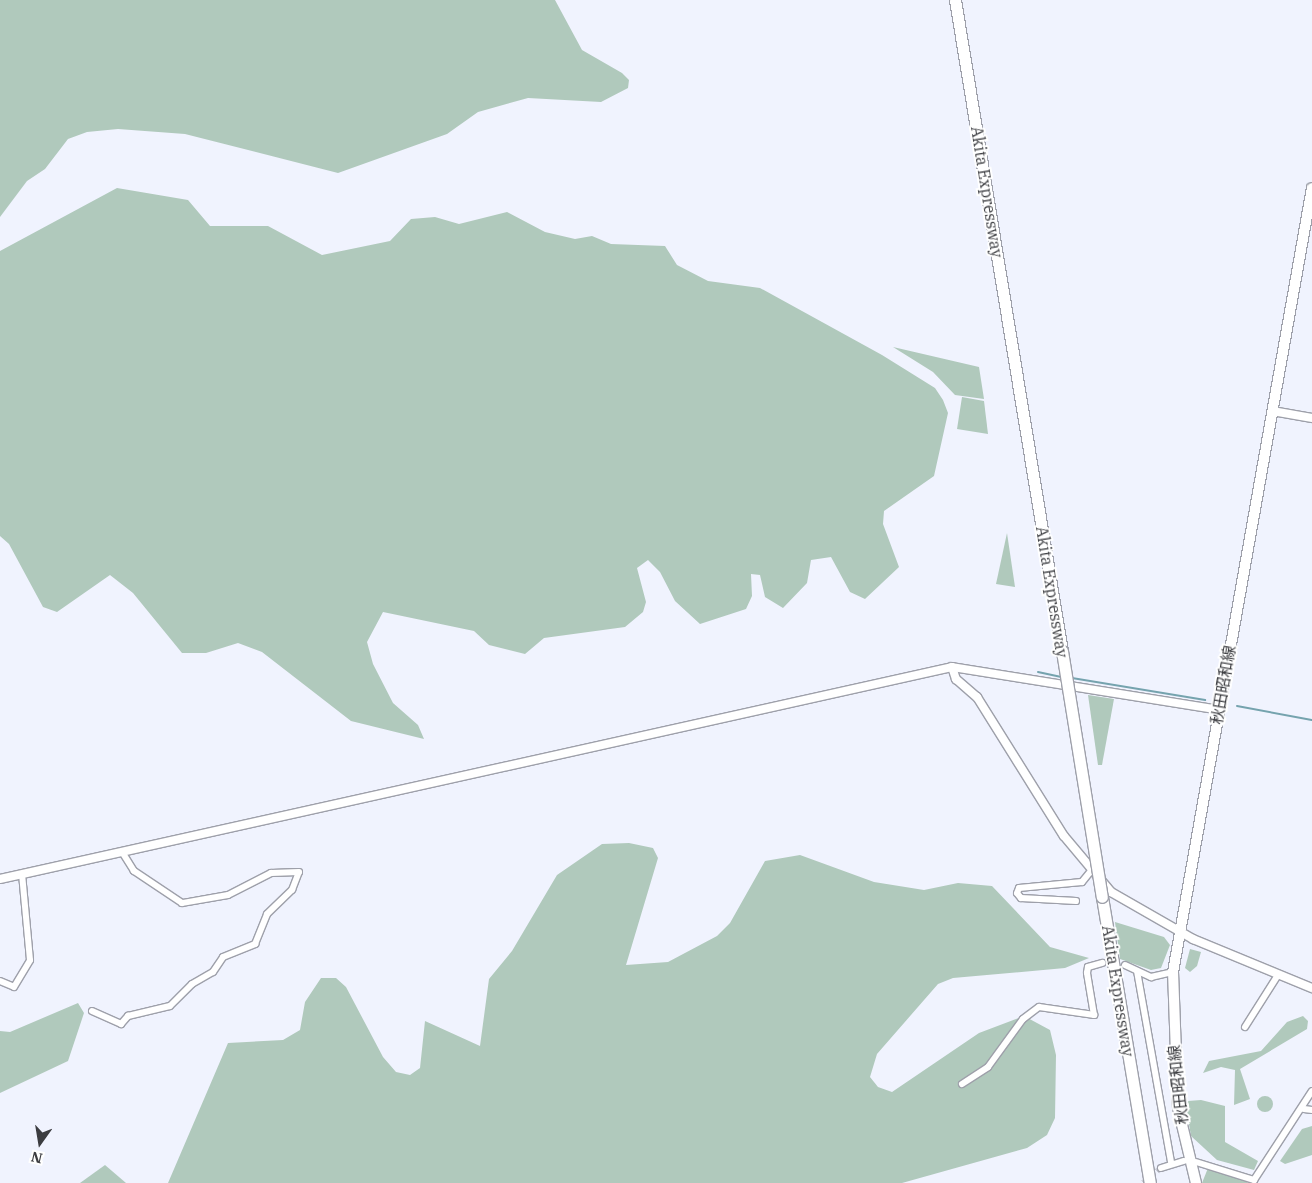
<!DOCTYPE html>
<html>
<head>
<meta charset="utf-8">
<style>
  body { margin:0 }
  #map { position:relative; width:1312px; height:1183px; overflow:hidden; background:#f0f3fe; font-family:"IBM Plex Serif","Noto Sans JP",serif }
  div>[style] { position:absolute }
  .green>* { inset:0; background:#b0c9bc }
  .round { border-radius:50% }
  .stream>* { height:2px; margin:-1px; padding:0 1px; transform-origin:1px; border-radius:1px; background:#75a3ae }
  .minor-tunnel>* { height:6px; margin-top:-3px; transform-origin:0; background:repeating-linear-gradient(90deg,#ccced8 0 6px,transparent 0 9px) }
  .roads { filter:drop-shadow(1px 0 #9ea0aa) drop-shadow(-1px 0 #9ea0aa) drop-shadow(0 1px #9ea0aa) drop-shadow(0 -1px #9ea0aa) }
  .minor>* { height:6px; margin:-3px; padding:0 3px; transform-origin:3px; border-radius:3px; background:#fff }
  .tertiary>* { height:8px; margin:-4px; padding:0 4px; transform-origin:4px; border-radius:4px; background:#fff }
  .primary>* { height:10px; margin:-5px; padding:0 5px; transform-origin:5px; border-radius:5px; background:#fff }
  .motorway>* { height:11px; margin:-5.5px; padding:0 5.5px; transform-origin:5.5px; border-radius:5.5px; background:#fff }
  .bridges { filter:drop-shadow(1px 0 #9ea0aa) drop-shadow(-1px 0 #9ea0aa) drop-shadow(0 1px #9ea0aa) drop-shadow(0 -1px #9ea0aa) }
  .motorway-bridge>* { height:11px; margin:-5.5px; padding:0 5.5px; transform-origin:5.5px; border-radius:5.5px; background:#fff }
  span { translate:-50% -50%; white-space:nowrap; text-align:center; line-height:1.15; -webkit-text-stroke:4px #fff; paint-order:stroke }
  .street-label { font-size:16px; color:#3b3c40 }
  .north { position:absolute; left:15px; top:1118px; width:50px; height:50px; -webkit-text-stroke:4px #fff; paint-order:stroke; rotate:193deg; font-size:14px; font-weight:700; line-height:20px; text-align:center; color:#3b3c40 }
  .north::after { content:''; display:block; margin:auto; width:18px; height:22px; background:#3b3c40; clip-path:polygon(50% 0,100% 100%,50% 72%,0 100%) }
</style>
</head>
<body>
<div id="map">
  <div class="green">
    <i style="clip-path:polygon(0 0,555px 0,582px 50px,622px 73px,629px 80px,628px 88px,601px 102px,528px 98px,478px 112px,447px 134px,338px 173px,185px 134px,118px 129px,87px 132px,68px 139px,45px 169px,27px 181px,0 217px)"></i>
    <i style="clip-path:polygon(117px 188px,188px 200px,210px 226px,268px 226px,322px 255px,390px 241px,411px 219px,435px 217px,459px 224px,507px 212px,545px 232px,575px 239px,592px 236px,611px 244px,665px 246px,677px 265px,708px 281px,760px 288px,882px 355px,935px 388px,943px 400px,948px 413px,934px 476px,884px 511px,883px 524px,899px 567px,865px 599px,850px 592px,831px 557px,811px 560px,807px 583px,783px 608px,765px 597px,760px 575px,751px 574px,752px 596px,746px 609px,700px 624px,675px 601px,660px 572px,648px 560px,637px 568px,646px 602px,643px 612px,625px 627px,544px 638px,525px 654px,489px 645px,474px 631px,383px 612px,367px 642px,373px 664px,393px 703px,418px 725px,424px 739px,351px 721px,262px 652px,238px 643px,206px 653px,182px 653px,133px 593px,110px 575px,57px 612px,43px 607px,9px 544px,0 536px,0 251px)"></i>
    <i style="clip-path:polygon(893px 347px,979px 367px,984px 399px,955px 395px,933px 372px)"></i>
    <i style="clip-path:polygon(962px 397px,984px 401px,988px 434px,957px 429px)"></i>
    <i style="clip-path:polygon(1007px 533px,1015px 587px,996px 584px)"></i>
    <i style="clip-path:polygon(1088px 695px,1114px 699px,1102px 765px,1098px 765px)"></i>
    <i style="clip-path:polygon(629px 843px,653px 848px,658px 858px,626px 965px,668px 962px,717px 936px,730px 923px,765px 861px,800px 855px,874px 882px,924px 890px,958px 883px,992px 886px,1050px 947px,1089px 958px,1065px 968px,953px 978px,938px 984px,877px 1054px,870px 1077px,878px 1087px,892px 1092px,979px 1033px,1024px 1016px,1050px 1030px,1056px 1055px,1055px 1118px,1047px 1135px,1027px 1148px,902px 1183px,168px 1183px,228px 1043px,283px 1040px,300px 1030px,305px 1002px,321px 978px,336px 978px,346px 987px,383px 1057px,396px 1072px,410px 1075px,420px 1068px,425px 1021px,480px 1046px,489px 979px,512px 951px,557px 875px,602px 844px)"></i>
    <i style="clip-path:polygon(1115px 922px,1164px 937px,1170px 945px,1161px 968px,1151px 970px,1120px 959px)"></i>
    <i style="clip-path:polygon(1190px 949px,1201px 952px,1197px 966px,1190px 972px,1185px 968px)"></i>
    <i style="clip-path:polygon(78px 1003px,84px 1013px,68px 1061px,0 1093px,0 1031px,10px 1032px)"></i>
    <i style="clip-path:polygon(1303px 1016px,1308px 1021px,1307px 1029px,1240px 1069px,1250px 1099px,1234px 1105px,1235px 1070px,1221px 1067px,1203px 1073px,1209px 1061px,1261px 1051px,1287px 1022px)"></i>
    <i class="round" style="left:1257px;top:1096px;width:16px;height:16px"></i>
    <i style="clip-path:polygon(1201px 1100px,1225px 1106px,1225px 1142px,1258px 1161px,1254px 1170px,1217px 1160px,1191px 1136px,1186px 1107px,1188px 1101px)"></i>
    <i style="clip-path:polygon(1312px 1126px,1312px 1155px,1285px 1164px,1280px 1161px,1302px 1129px)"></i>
    <i style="clip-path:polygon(105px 1165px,126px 1183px,80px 1183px)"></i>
    <i style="clip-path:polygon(1208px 1168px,1247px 1182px,1248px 1183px,1202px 1183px)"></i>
  </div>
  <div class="stream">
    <i style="left:1038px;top:672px;width:25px;rotate:12deg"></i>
    <i style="left:1072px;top:678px;width:135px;rotate:9.4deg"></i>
    <i style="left:1237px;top:706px;width:76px;rotate:10.6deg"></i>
  </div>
  <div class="minor-tunnel">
    <i style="left:1143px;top:1183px;width:23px;rotate:-40deg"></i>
  </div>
  <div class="roads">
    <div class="minor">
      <i style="left:1076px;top:901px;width:55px;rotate:-176.9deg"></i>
      <i style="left:1021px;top:898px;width:6px;rotate:-129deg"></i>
      <i style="left:1017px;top:893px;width:5px;rotate:-68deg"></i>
      <i style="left:1019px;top:888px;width:63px;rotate:-5.4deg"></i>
      <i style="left:1082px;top:882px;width:13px;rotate:-51deg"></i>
      <i style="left:1125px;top:965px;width:29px;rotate:25deg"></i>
      <i style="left:1151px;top:977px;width:23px;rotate:-13deg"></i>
      <i style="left:1137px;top:971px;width:194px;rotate:79.9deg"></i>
      <i style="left:0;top:981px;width:15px;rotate:23deg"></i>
      <i style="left:14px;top:987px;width:31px;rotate:-59deg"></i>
      <i style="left:30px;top:960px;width:86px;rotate:-95.3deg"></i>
      <i style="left:92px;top:1011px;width:32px;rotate:24deg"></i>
      <i style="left:121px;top:1024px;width:11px;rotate:-49deg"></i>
      <i style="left:128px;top:1016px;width:43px;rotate:-13.4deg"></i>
      <i style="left:170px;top:1006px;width:31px;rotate:-45deg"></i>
      <i style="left:192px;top:984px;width:24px;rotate:-30deg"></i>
      <i style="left:213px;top:972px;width:18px;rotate:-56deg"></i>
      <i style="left:223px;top:957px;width:35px;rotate:-22deg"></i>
      <i style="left:255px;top:944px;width:32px;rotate:-68deg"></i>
      <i style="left:267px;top:914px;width:35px;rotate:-44deg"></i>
      <i style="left:292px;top:890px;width:19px;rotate:-69deg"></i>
      <i style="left:299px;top:872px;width:28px;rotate:178deg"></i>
      <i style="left:271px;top:873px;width:48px;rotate:152.9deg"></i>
      <i style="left:228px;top:895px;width:47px;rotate:170.1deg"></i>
      <i style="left:182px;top:903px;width:58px;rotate:-146.3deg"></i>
      <i style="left:134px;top:871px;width:22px;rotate:-122deg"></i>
      <i style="left:1245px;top:1027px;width:62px;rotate:-57.6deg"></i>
      <i style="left:962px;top:1084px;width:31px;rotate:-33deg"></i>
      <i style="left:988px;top:1067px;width:59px;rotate:-53.9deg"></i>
      <i style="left:1023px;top:1019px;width:20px;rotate:-37deg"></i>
      <i style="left:1039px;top:1007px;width:56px;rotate:8.3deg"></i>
      <i style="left:1094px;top:1015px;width:43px;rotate:-99.5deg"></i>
      <i style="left:1087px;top:973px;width:6px;rotate:-81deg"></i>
      <i style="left:1088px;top:967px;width:15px;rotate:-16deg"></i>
      <i style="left:1304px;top:1109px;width:8px;rotate:7deg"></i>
      <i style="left:1196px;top:1162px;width:61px;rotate:17.2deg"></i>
      <i style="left:1254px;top:1180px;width:106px;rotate:-56.9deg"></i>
      <i style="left:1161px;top:1168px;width:24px;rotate:-17deg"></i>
    </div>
    <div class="tertiary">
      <i style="left:1272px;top:411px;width:41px;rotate:9.9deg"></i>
      <i style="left:952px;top:667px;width:13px;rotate:72deg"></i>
      <i style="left:956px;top:679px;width:28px;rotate:41deg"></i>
      <i style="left:977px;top:697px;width:164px;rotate:58deg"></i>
      <i style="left:1064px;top:836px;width:73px;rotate:50deg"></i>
      <i style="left:1111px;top:892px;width:95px;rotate:29.8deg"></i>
      <i style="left:1193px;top:939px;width:129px;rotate:22.4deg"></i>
      <i style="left:0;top:879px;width:975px;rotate:-12.55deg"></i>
      <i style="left:952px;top:667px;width:270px;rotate:9.1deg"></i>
    </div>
    <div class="primary">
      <i style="left:1196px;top:1183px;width:77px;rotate:-103.5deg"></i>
      <i style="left:1178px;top:1108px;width:136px;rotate:-92.1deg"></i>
      <i style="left:1173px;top:972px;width:796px;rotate:-79.95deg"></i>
    </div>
    <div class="motorway">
      <i style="left:955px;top:0;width:660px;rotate:80.67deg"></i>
      <i style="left:1102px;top:897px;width:290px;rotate:80.5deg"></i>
    </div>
  </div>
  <div class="bridges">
    <div class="motorway-bridge">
      <i style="left:1062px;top:651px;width:249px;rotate:80.8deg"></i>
    </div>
  </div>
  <div class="street-label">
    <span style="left:987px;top:192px;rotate:81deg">Akita Expressway</span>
    <span style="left:1052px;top:592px;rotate:81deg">Akita Expressway</span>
    <span style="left:1223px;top:685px;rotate:-80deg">秋田昭和線</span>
    <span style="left:1118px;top:991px;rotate:81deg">Akita Expressway</span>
    <span style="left:1178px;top:1085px;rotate:-96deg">秋田昭和線</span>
  </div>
  <div class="north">N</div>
</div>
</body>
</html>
